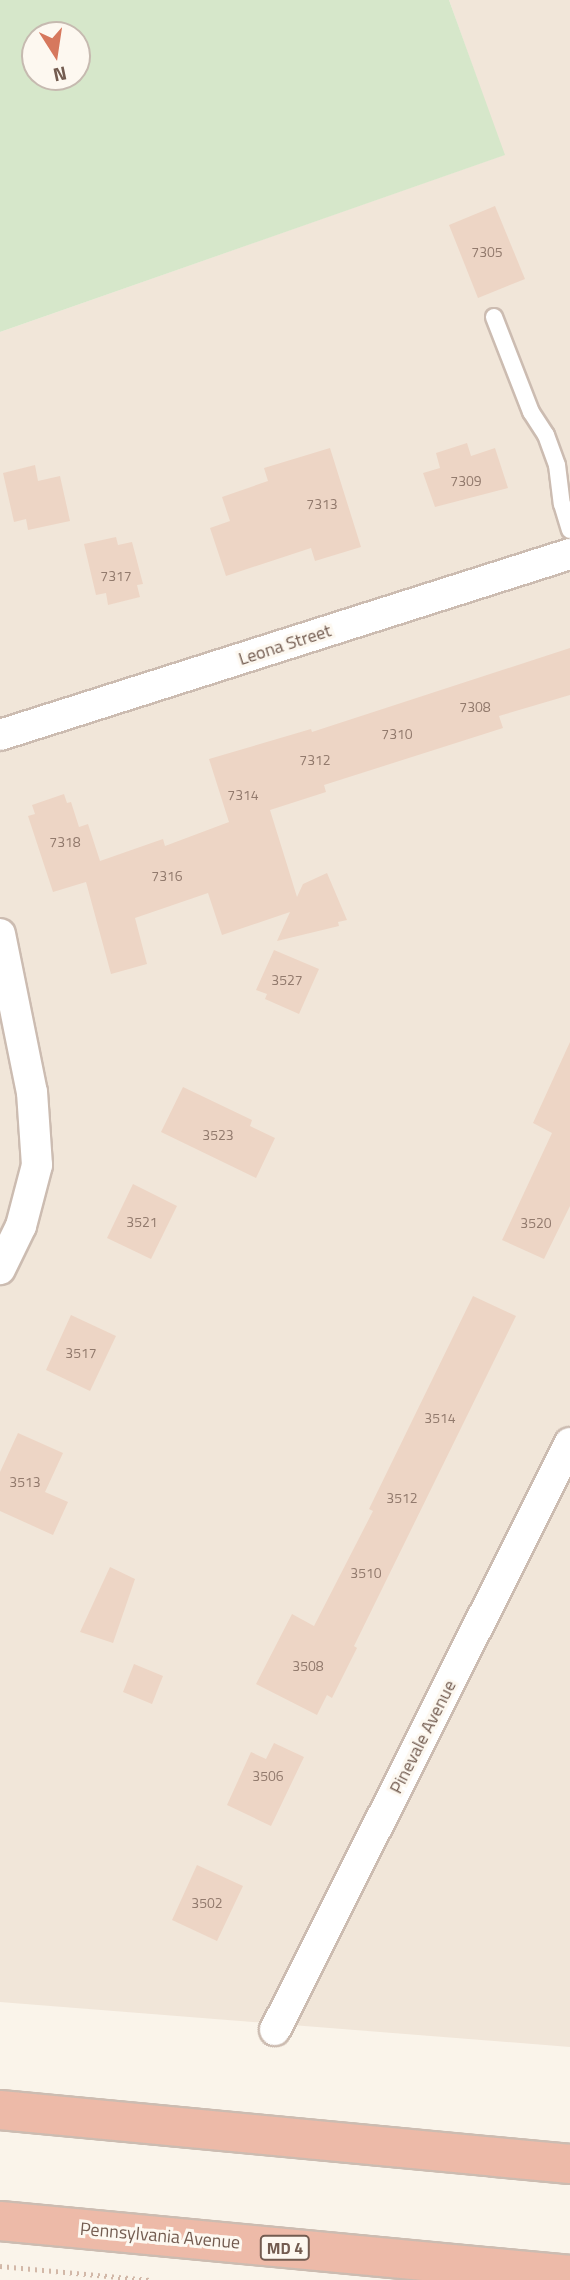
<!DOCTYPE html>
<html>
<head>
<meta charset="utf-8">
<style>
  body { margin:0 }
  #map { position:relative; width:570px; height:2280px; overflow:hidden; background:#faf4ea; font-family:"Titillium Web",sans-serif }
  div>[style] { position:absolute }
  .residential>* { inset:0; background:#f1e6d9 }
  .green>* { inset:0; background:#d6e7ca }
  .building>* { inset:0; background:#edd5c5 }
  .path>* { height:4.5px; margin-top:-2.25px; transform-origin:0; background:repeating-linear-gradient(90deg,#d2b8a8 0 2px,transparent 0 7px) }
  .roads { filter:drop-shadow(2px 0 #ccbcb1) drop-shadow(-2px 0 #ccbcb1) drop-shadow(0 2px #ccbcb1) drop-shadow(0 -2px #ccbcb1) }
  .lane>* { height:16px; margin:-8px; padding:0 8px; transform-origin:8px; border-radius:8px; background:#fff }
  .street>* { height:30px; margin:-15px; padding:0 15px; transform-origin:15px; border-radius:15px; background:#fff }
  .highway>* { height:38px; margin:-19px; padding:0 19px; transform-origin:19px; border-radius:19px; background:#edbaa8 }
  span { translate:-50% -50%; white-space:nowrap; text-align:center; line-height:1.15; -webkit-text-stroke:6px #fdf8f0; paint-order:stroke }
  .number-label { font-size:14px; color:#927a6d }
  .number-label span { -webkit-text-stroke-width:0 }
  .shield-label span { padding:2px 5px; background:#fdf8f0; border:2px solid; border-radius:5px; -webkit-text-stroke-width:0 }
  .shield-label { font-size:16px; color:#735c50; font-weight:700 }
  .street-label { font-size:18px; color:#735c50 }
  .north { position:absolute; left:21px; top:21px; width:70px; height:70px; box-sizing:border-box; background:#fdf8f0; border:2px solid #c6bab0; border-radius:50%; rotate:168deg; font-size:19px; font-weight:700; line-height:28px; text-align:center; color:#735c50 }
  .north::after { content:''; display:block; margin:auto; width:24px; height:32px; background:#d6785d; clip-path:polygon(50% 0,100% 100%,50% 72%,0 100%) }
</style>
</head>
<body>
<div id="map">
  <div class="residential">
    <i style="clip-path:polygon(449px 0,570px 0,570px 2047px,0 2002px,0 332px,504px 155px)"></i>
  </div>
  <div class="green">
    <i style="clip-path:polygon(evenodd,0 0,449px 0,505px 155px,0 332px,0 0,35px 35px,77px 35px,77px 77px,35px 77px,35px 35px)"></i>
  </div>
  <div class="building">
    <i style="clip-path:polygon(495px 206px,525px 279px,478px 298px,449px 225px)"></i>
    <i style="clip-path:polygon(467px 443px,471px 456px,495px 448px,508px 488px,435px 507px,423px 473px,440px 468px,436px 453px)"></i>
    <i style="clip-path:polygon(330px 448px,361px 547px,315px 561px,311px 548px,226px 576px,210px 528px,230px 521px,222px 497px,268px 481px,264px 468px)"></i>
    <i style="clip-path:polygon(35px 465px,38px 481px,60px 476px,70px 521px,28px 530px,26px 519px,14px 522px,3px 473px)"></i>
    <i style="clip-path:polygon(116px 537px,118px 545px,132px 542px,143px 584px,137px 585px,140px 597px,108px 605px,106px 593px,96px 595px,84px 544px)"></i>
    <i style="clip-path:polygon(570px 648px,570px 695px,499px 716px,503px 728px,324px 785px,326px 792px,270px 810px,297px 897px,303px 884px,327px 873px,347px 920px,338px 922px,339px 926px,277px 941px,290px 912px,222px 935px,208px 893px,135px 918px,147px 964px,111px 974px,86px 882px,53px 892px,28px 816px,35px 814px,32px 805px,64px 794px,67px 803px,71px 802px,79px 827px,88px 824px,100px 861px,163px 839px,165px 846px,229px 822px,209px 759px,311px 729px,312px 732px)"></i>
    <i style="clip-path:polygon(274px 950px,319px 969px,299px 1014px,265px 999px,267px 994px,256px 990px)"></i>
    <i style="clip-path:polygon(570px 1042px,570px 1206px,544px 1259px,502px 1240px,552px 1133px,533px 1123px)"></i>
    <i style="clip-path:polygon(183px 1087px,252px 1120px,250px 1126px,275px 1138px,256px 1178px,161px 1132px)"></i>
    <i style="clip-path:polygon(133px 1184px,177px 1206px,151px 1259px,107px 1238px)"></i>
    <i style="clip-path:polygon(473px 1296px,516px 1316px,354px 1646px,357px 1648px,332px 1698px,327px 1695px,317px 1715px,256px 1684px,292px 1614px,314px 1626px,373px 1511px,369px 1509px)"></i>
    <i style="clip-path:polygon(71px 1315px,116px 1336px,90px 1391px,46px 1370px)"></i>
    <i style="clip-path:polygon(18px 1433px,63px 1453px,45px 1492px,68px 1502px,53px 1535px,0 1511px,0 1472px)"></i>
    <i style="clip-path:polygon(110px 1567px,135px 1579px,113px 1643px,80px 1632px)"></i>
    <i style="clip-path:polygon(134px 1664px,163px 1676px,152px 1704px,123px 1692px)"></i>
    <i style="clip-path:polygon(274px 1743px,304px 1757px,271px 1826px,227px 1805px,251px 1752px,266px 1759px)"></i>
    <i style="clip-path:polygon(197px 1865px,243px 1886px,217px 1941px,172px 1920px)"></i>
  </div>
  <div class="path">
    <i style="left:0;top:2266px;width:151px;rotate:5.3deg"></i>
  </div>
  <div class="roads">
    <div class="lane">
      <i style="left:494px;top:317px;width:102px;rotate:68.7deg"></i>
      <i style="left:531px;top:412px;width:27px;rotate:57deg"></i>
      <i style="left:546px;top:435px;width:32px;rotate:70deg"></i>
      <i style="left:557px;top:465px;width:39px;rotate:83deg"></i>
      <i style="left:562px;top:504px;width:27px;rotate:73deg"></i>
    </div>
    <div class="street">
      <i style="left:0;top:735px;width:598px;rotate:-17.62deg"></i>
      <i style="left:0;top:934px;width:161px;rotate:78.6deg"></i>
      <i style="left:32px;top:1092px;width:73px;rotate:86.1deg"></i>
      <i style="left:37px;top:1165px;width:63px;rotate:104.7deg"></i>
      <i style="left:21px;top:1226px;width:48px;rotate:116deg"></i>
      <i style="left:275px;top:2030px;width:657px;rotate:-63.32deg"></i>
    </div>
    <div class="highway">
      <i style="left:0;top:2110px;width:573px;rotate:5.41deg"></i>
      <i style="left:0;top:2221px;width:573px;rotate:5.41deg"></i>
    </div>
  </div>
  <div class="number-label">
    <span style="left:487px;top:252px">7305</span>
    <span style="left:466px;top:481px">7309</span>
    <span style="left:322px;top:504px">7313</span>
    <span style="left:116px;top:576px">7317</span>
    <span style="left:475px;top:707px">7308</span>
    <span style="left:397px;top:734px">7310</span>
    <span style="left:315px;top:760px">7312</span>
    <span style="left:243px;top:795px">7314</span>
    <span style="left:65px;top:842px">7318</span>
    <span style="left:167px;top:876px">7316</span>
    <span style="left:287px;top:980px">3527</span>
    <span style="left:218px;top:1135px">3523</span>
    <span style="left:142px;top:1222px">3521</span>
    <span style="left:536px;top:1223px">3520</span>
    <span style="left:81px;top:1353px">3517</span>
    <span style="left:440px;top:1418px">3514</span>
    <span style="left:25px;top:1482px">3513</span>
    <span style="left:402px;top:1498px">3512</span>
    <span style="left:366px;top:1573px">3510</span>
    <span style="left:308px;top:1666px">3508</span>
    <span style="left:268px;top:1776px">3506</span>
    <span style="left:207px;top:1903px">3502</span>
  </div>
  <div class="shield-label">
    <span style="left:285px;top:2248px">MD 4</span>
  </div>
  <div class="street-label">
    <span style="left:285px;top:645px;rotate:-18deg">Leona Street</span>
    <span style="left:423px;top:1737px;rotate:-63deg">Pinevale Avenue</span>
    <span style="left:160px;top:2236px;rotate:5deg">Pennsylvania Avenue</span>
  </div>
  <div class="north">N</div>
</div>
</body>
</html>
